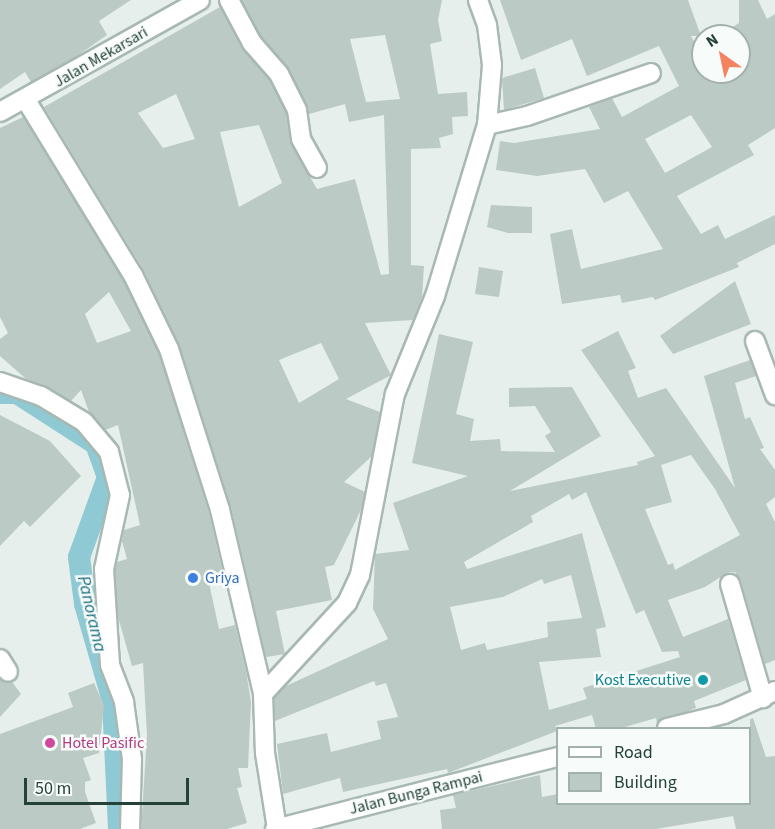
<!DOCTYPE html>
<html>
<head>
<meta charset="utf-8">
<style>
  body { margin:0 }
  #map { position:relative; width:775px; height:829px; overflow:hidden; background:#e6efeb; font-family:"Source Sans 3",sans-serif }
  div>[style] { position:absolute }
  .canal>* { height:22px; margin:-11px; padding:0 11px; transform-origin:11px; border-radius:11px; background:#8ec9d4 }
  .building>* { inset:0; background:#bbcac4 }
  .roads { filter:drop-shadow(2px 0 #a8b8b2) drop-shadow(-2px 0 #a8b8b2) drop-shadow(0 2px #a8b8b2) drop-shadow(0 -2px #a8b8b2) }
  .street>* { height:18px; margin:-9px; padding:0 9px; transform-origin:9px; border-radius:9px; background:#fff }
  .secondary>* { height:18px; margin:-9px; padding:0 9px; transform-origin:9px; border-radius:9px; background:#fff }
  .dots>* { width:16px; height:16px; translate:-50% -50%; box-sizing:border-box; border:3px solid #f7fbf9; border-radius:50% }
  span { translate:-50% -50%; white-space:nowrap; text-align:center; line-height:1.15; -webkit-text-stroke:5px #f7fbf9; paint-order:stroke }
  .street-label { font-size:16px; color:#24423a }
  .shop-label { font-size:16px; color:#366cbe }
  .left { translate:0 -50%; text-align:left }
  .culture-label { font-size:16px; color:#0d838f }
  .right { translate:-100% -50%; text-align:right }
  .hotel-label { font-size:16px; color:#b23c85 }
  .water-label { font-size:18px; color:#1c6f80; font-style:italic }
  .legend { position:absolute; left:556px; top:727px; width:195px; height:78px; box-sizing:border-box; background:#f7fbf9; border:2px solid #a3b1ad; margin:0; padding:8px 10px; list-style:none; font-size:18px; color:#24423a }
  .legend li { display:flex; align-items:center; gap:12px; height:30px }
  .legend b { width:30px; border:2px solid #a3b1ad }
  .north { position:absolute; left:691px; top:24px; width:60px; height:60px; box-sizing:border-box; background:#f7fbf9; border:2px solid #a3b1ad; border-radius:50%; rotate:327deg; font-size:16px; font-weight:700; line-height:24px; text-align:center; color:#24423a }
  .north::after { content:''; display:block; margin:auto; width:21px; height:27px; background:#f4845f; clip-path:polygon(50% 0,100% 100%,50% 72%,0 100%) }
  .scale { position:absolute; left:24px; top:778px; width:165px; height:27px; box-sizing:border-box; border:3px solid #24423a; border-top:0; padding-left:8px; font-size:18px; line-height:21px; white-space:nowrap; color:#24423a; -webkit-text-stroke:4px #f7fbf9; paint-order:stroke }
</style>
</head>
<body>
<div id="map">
  <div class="canal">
    <i style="left:0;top:393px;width:17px"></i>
    <i style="left:17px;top:393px;width:94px;rotate:32.8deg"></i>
    <i style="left:96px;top:444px;width:35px;rotate:70deg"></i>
    <i style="left:108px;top:477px;width:85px;rotate:109.9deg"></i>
    <i style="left:79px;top:557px;width:47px;rotate:82.7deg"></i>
    <i style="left:85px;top:604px;width:101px;rotate:73.9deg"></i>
    <i style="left:113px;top:701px;width:128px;rotate:87.3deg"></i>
  </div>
  <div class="building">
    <i style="clip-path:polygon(0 0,131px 0,99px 21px,107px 35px,77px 56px,31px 82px,25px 72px,0 89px)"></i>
    <i style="clip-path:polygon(evenodd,242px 0,442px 0,438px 20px,442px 41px,430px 44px,438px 94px,467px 92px,468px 116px,452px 117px,453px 134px,439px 138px,441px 148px,411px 149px,411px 265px,424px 266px,422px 297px,413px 320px,365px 323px,391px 375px,346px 399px,380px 412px,372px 456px,344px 482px,365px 492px,361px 510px,334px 565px,325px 567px,332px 600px,276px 611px,285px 654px,266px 657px,231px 507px,179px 344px,143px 269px,44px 107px,220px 7px,242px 49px,270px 80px,286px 113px,291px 144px,317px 189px,355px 179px,381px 275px,389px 274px,384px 115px,349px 122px,345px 104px,309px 114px,289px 69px,261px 37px,242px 0,385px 35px,400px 99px,366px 102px,350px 39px,385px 35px,242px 0,176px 94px,195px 139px,163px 148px,138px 113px,176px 94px,242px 0,259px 125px,282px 183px,239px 207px,220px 132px,259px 125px,242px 0,321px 343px,339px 379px,299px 403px,279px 360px,321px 343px)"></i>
    <i style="clip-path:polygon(evenodd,500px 0,688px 0,701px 36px,691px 36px,703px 58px,703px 72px,739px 72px,739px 36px,718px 36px,739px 23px,739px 0,758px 0,767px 19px,775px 14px,775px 128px,748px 145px,754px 155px,677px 196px,701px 234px,718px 225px,725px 239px,775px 215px,775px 244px,737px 263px,739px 267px,655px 300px,653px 297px,622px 303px,620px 295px,562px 304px,550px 234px,572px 229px,581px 269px,663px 249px,628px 191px,604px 203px,585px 169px,537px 176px,496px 170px,500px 141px,514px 143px,600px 129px,589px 107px,612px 98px,622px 117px,679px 86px,659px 46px,587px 76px,572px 39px,521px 60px,500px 0,691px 115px,712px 147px,665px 173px,645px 139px,691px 115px)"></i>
    <i style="clip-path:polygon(535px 68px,544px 98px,504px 110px,502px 78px)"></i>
    <i style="clip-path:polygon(evenodd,23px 117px,123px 280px,159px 353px,209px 513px,224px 578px,209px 583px,219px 629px,235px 625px,246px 671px,251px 702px,248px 768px,238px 768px,242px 787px,237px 788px,247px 823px,227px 829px,141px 829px,147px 736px,143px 663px,132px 666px,118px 617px,115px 570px,117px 562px,127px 559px,122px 541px,124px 530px,140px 525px,118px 425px,105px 430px,89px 412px,81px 390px,71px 401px,25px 378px,0 356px,0 339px,8px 333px,0 317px,0 128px,23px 117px,109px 292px,131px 331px,97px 343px,85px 314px,109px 292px)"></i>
    <i style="clip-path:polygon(491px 205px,532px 207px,532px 233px,508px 233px,487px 227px)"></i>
    <i style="clip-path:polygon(479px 267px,503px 271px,499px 297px,475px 294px)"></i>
    <i style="clip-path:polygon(735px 281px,751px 324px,673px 354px,660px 336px)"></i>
    <i style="clip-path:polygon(evenodd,618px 331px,636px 368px,628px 371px,638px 398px,666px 388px,735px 488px,704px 376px,750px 360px,756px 376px,735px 383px,745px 419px,750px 417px,764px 448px,760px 449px,775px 470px,775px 497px,766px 504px,775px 522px,775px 660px,765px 664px,741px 581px,735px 572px,727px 573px,705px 587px,668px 600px,683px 637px,728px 619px,746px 680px,694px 701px,696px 708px,657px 723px,656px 718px,618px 729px,596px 729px,592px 715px,555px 726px,557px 731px,448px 773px,447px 769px,343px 792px,340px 778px,283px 794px,277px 744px,327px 733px,331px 752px,381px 739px,377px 721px,398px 717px,386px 683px,376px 686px,374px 681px,275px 721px,274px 698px,286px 686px,388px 639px,373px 609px,375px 554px,409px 550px,393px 503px,468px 476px,412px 463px,439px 334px,473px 342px,456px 414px,474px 419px,470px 441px,500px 439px,501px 451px,555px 452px,545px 436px,551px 432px,535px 406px,509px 407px,509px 388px,572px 387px,601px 436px,510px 491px,638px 465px,637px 462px,655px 456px,581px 350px,618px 331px,691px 455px,715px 489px,740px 535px,675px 570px,673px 563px,668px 565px,645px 509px,672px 502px,661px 465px,691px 455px,618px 331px,586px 492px,636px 614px,644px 610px,662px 652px,678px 651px,680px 657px,583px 688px,587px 699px,549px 710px,539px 662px,601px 657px,596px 629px,606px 627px,582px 533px,467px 569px,464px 562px,533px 522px,531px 516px,569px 494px,572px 500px,586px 492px,618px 331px,571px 575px,582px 618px,547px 622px,548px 637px,487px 650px,485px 643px,461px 650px,450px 607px,503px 597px,542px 579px,544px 584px,571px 575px)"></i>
    <i style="clip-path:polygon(0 415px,50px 441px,81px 476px,30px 527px,24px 521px,0 546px)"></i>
    <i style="clip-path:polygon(0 680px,12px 682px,21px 694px,0 717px)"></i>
    <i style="clip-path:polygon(94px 683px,104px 705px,99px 753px,83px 758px,91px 780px,85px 782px,85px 792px,96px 823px,80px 829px,0 829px,0 734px,73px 707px,68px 693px)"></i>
    <i style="clip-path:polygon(753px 718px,766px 757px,775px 756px,775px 829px,736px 829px,733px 816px,656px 829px,442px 829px,440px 810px,456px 808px,453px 795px,540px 775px,542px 797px,558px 794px,558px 804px,750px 804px,750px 719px)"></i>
  </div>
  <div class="roads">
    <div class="street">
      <i style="left:229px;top:0;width:49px;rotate:61.9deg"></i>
      <i style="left:252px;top:43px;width:41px;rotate:48.9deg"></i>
      <i style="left:279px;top:74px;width:40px;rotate:63.4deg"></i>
      <i style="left:297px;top:110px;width:29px;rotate:82deg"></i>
      <i style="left:301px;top:139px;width:33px;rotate:61deg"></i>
      <i style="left:26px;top:100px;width:205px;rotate:58.6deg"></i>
      <i style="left:133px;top:275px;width:82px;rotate:64.1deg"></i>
      <i style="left:169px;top:349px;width:169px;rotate:72.4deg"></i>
      <i style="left:220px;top:510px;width:189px;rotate:76.8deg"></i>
      <i style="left:263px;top:694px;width:59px;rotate:88.1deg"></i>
      <i style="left:265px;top:753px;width:77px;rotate:81deg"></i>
      <i style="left:487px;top:125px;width:41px;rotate:-12.7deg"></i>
      <i style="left:527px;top:116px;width:131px;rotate:-19.1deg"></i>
      <i style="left:755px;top:341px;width:58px;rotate:69.7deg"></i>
      <i style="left:0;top:382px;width:43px;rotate:18.9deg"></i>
      <i style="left:41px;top:396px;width:50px;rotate:31.2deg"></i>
      <i style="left:84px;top:422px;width:39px;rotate:50deg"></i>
      <i style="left:109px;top:452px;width:44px;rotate:75.7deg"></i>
      <i style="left:120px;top:495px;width:76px;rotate:102.2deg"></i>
      <i style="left:104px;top:569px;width:96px;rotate:86.4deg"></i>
      <i style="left:110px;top:665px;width:40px;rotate:69deg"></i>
      <i style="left:124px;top:702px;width:58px;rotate:82deg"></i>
      <i style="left:132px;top:759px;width:70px;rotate:91.6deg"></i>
      <i style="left:730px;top:584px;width:119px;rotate:73.9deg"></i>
      <i style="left:0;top:659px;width:15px;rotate:58deg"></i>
      <i style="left:263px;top:694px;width:124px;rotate:-47.3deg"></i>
      <i style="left:347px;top:603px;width:31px;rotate:-65deg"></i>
      <i style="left:360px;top:575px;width:184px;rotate:-79.1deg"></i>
      <i style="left:395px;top:394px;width:106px;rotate:-67.8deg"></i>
      <i style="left:435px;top:296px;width:179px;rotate:-73.1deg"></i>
      <i style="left:487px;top:125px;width:60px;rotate:-85.2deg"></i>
      <i style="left:492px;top:65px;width:40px;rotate:-97.1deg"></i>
      <i style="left:487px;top:25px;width:27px;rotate:-110deg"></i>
      <i style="left:667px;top:728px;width:59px;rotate:-13.8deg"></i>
      <i style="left:724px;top:714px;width:56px;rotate:-24.3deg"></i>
      <i style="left:275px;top:829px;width:292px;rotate:-14.3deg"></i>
    </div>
    <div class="secondary">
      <i style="left:0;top:112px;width:229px;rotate:-29.2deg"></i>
    </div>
  </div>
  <div class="dots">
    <i style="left:193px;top:578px;background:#3f7fe0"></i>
    <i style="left:703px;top:680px;background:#0f9aa8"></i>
    <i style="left:50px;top:743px;background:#d1479c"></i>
  </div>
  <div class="street-label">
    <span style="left:101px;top:57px;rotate:-30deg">Jalan Mekarsari</span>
    <span style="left:416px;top:793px;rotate:-14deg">Jalan Bunga Rampai</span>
  </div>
  <div class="shop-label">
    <span class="left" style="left:205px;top:578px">Griya</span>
  </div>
  <div class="culture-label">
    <span class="right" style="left:691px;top:680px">Kost Executive</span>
  </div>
  <div class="hotel-label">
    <span class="left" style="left:62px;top:743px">Hotel Pasific</span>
  </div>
  <div class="water-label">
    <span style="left:91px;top:614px;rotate:77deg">Panorama</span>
  </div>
  <ul class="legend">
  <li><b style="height:8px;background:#fff"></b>Road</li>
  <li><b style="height:16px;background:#bbcac4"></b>Building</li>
  </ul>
  <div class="north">N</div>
  <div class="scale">50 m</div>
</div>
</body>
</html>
